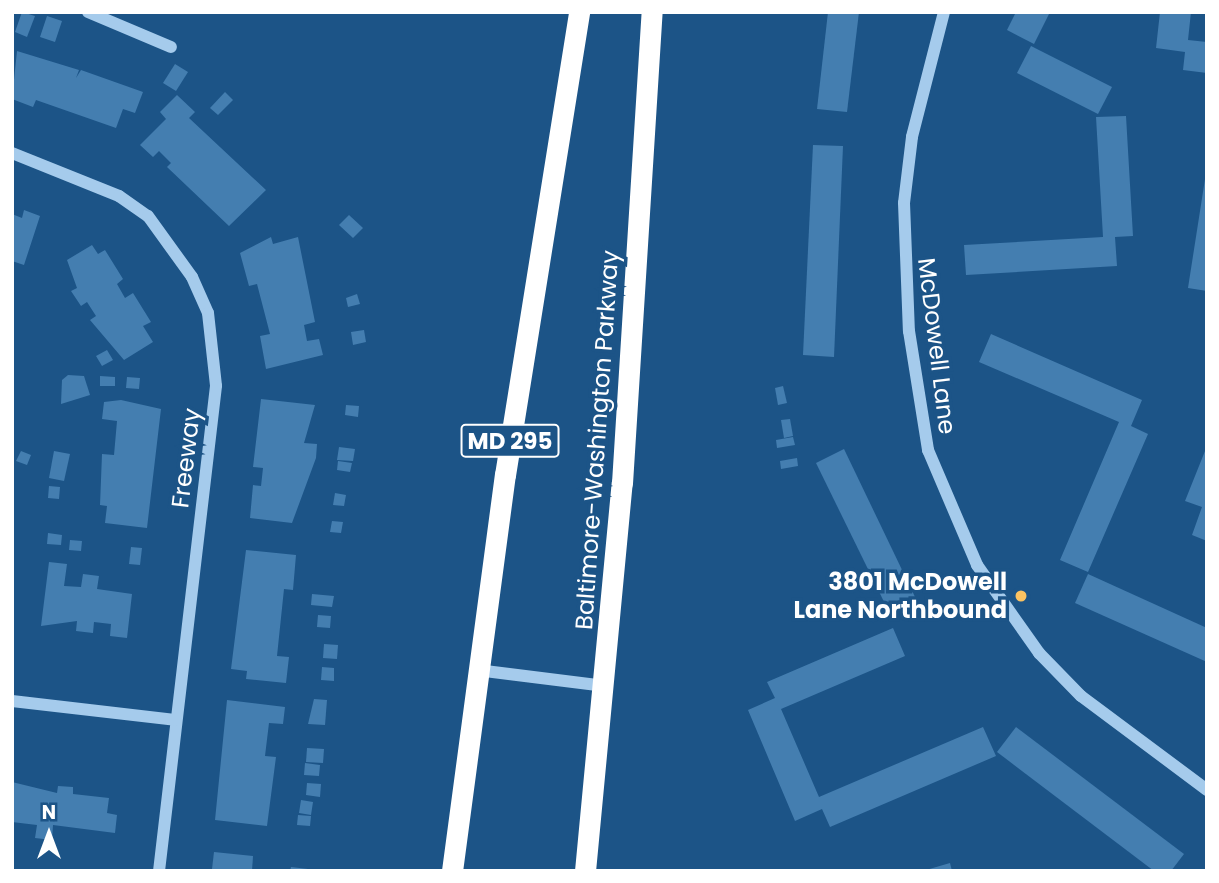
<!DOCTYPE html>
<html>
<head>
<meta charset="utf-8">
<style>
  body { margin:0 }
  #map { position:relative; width:1219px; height:883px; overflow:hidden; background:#1c5487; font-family:Poppins,sans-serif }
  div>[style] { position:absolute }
  .building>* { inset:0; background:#447eb0 }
  .minor>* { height:12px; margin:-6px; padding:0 6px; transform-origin:6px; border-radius:6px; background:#a5cbec }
  .highway>* { height:21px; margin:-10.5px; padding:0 10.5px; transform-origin:10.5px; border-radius:10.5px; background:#fff }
  .dots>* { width:19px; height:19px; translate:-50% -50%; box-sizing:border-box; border:4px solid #1c5487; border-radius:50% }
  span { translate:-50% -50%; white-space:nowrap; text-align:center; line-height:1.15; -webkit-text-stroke:7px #1c5487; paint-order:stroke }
  .shield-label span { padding:2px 5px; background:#1c5487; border:2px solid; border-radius:5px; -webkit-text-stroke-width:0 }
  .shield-label { font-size:23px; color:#fff; font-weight:700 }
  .street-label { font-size:24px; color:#fff }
  .poi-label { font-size:24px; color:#fff; font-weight:700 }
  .right { translate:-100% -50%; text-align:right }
  .frame { position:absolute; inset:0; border:14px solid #fff; pointer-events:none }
  .north { position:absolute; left:14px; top:799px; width:70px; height:70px; -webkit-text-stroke:5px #1c5487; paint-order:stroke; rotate:0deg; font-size:19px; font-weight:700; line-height:28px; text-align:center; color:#fff }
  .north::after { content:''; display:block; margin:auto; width:24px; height:32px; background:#fff; clip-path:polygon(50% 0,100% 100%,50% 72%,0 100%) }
</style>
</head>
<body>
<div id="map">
  <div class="building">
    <i style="clip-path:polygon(22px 12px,35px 16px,27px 37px,15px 32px)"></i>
    <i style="clip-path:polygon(828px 12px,859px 12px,847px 112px,817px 109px)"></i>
    <i style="clip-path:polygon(1016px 12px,1050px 12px,1034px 44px,1007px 30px)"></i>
    <i style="clip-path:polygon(1160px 12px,1191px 12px,1188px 40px,1207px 42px,1207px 73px,1183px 70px,1185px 52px,1156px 48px)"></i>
    <i style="clip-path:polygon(47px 16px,62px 21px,55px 42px,40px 37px)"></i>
    <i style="clip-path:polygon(1031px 46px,1112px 87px,1098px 114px,1017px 73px)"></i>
    <i style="clip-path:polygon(17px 51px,79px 70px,76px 78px,81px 70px,143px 92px,135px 113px,123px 109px,116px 128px,36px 100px,33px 107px,12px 99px)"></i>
    <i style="clip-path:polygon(175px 64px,188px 72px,176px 91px,163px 83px)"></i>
    <i style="clip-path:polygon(225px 92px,233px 100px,218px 115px,210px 108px)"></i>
    <i style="clip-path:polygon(177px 95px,195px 112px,189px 118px,266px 190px,229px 226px,167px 167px,171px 163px,159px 151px,153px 157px,140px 145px,166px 119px,160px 112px)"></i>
    <i style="clip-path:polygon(1126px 116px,1133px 236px,1115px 237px,1117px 266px,966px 275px,964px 245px,1103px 237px,1096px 117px)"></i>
    <i style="clip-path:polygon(813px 145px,843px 146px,834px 357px,803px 355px)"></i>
    <i style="clip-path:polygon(1205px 179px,1207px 179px,1207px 291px,1188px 288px)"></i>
    <i style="clip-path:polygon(24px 210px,40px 216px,24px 265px,12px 261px,12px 214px,22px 218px)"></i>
    <i style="clip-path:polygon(349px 215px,363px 228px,353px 238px,339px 225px)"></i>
    <i style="clip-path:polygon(271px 237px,273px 244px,298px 237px,315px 322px,304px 325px,307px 341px,319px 339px,323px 355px,266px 369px,260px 336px,270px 334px,257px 284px,249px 286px,240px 253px)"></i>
    <i style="clip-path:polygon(92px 245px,98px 254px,105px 250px,123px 279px,117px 284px,125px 298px,133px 293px,151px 322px,143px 326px,153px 342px,124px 360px,90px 320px,96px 316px,87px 302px,81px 306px,71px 291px,77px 288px,67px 260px)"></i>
    <i style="clip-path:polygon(357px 294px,360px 304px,348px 307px,346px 298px)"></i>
    <i style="clip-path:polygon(364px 330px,366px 342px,353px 345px,351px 332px)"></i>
    <i style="clip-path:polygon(991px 334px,1142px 400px,1131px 426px,1148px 434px,1088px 572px,1060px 560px,1119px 422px,979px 362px)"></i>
    <i style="clip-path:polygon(107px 350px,113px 360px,102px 366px,96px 356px)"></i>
    <i style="clip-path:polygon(68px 375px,84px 376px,90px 395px,61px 404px,62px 380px)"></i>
    <i style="clip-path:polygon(100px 376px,115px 377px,115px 386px,100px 386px)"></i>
    <i style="clip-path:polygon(127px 377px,140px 378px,139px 389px,126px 388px)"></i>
    <i style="clip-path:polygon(783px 386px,787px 403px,778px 405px,775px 388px)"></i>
    <i style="clip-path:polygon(261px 399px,315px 405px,304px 443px,317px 444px,316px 458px,292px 523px,250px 518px,253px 485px,261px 486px,263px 468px,253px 467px)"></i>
    <i style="clip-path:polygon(121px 400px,161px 409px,147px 528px,105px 523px,107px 506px,100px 505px,102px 454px,114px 455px,117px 421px,102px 419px,104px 402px)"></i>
    <i style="clip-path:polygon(346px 405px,359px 406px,358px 417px,345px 415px)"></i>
    <i style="clip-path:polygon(790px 419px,793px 436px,784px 438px,781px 420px)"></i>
    <i style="clip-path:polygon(793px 437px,795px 445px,777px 448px,776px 440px)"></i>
    <i style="clip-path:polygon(1207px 446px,1207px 541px,1192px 535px,1202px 507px,1185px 501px)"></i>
    <i style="clip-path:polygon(339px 447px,355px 449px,353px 461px,337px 460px)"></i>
    <i style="clip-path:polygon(844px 449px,916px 599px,889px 612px,816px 463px)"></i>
    <i style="clip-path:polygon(21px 451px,31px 455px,27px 465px,16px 461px)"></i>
    <i style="clip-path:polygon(54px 451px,70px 454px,64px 481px,49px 478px)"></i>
    <i style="clip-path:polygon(797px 458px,798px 466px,781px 469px,780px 461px)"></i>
    <i style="clip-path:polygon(338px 461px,352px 463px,350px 472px,337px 470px)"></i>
    <i style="clip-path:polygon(49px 486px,60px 487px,59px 499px,48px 498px)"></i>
    <i style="clip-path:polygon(335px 493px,346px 495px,344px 506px,333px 505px)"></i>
    <i style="clip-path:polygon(332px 521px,343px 522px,341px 533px,330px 532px)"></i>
    <i style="clip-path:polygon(48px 533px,62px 535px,61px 545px,47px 544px)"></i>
    <i style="clip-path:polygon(70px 540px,82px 541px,81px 551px,69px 550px)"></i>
    <i style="clip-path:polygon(131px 547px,142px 548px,140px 565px,129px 564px)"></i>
    <i style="clip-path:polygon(246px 550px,296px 555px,293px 590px,284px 589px,277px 656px,289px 657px,286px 683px,246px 679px,247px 671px,231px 669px)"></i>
    <i style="clip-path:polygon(49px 562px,67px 564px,64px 586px,81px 587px,83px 574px,99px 576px,97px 589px,132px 594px,127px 638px,110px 636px,111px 624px,94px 622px,93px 633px,76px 631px,77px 621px,41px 626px)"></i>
    <i style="clip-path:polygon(1088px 574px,1207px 628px,1207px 662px,1075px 603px)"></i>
    <i style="clip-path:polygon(312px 594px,334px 596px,332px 607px,311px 605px)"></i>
    <i style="clip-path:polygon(318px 615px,331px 616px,330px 628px,317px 627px)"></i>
    <i style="clip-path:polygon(893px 628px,905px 656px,781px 709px,819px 797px,983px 727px,996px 756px,830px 827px,822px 809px,795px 821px,748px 710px,775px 698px,767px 682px)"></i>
    <i style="clip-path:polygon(324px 644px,338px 645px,337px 659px,323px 658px)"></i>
    <i style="clip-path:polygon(322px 667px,334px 668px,334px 681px,321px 680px)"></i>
    <i style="clip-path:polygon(314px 699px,327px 700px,325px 725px,308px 724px)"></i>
    <i style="clip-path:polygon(227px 700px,285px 707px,283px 724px,269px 723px,265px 756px,276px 757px,267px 826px,215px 820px)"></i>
    <i style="clip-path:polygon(1016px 727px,1184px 854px,1171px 871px,1154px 871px,997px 752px)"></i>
    <i style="clip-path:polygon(307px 748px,324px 749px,323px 763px,306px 762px)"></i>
    <i style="clip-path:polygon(305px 763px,320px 765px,319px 776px,304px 775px)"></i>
    <i style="clip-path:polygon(12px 782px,57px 793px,58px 786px,73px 787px,73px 794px,109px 798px,107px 813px,117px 815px,115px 833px,53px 825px,52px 840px,35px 838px,37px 825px,12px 822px)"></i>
    <i style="clip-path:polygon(307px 783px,321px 784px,320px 797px,306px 795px)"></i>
    <i style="clip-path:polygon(301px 800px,313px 802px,311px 815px,299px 813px)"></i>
    <i style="clip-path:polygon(298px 815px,311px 816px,310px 826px,297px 825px)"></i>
    <i style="clip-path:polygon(214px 852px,253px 856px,252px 871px,212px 869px)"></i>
    <i style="clip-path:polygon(950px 863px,952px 871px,926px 871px,926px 870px)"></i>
    <i style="clip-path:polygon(291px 867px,308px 869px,308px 871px,290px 871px)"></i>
  </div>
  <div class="minor">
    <i style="left:88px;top:12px;width:90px;rotate:22.9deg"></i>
    <i style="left:944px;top:12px;width:129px;rotate:104.4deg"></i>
    <i style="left:912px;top:137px;width:66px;rotate:96.9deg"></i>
    <i style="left:904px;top:203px;width:128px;rotate:87.8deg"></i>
    <i style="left:909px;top:331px;width:121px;rotate:80.9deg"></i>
    <i style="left:928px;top:450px;width:125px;rotate:66.9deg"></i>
    <i style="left:977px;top:565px;width:108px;rotate:54.8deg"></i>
    <i style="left:1039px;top:653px;width:60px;rotate:45.7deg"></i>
    <i style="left:1081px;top:696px;width:157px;rotate:36.7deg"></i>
    <i style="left:12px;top:153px;width:115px;rotate:21.9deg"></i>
    <i style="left:119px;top:196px;width:35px;rotate:35deg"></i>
    <i style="left:148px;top:216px;width:75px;rotate:54.2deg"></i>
    <i style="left:192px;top:277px;width:39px;rotate:66deg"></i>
    <i style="left:208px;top:313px;width:73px;rotate:83.7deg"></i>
    <i style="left:216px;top:386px;width:488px;rotate:96.7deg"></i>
    <i style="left:477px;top:670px;width:129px;rotate:7.1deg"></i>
    <i style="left:12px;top:701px;width:164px;rotate:6.6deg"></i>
  </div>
  <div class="highway">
    <i style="left:452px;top:871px;width:400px;rotate:-82.4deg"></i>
    <i style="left:505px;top:475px;width:469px;rotate:-80.9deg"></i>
    <i style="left:585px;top:871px;width:390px;rotate:-84.6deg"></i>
    <i style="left:622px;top:483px;width:472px;rotate:-86.4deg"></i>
  </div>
  <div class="dots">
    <i style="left:1021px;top:596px;background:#fcc362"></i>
  </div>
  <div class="shield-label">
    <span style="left:510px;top:441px">MD 295</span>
  </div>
  <div class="street-label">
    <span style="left:937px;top:346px;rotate:83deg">McDowell Lane</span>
    <span style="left:597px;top:440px;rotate:-86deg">Baltimore-Washington Parkway</span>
    <span style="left:186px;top:458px;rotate:-83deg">Freeway</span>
  </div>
  <div class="poi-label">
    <span class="right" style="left:1007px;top:596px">3801 McDowell<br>Lane Northbound</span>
  </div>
  <div class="frame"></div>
  <div class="north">N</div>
</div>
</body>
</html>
